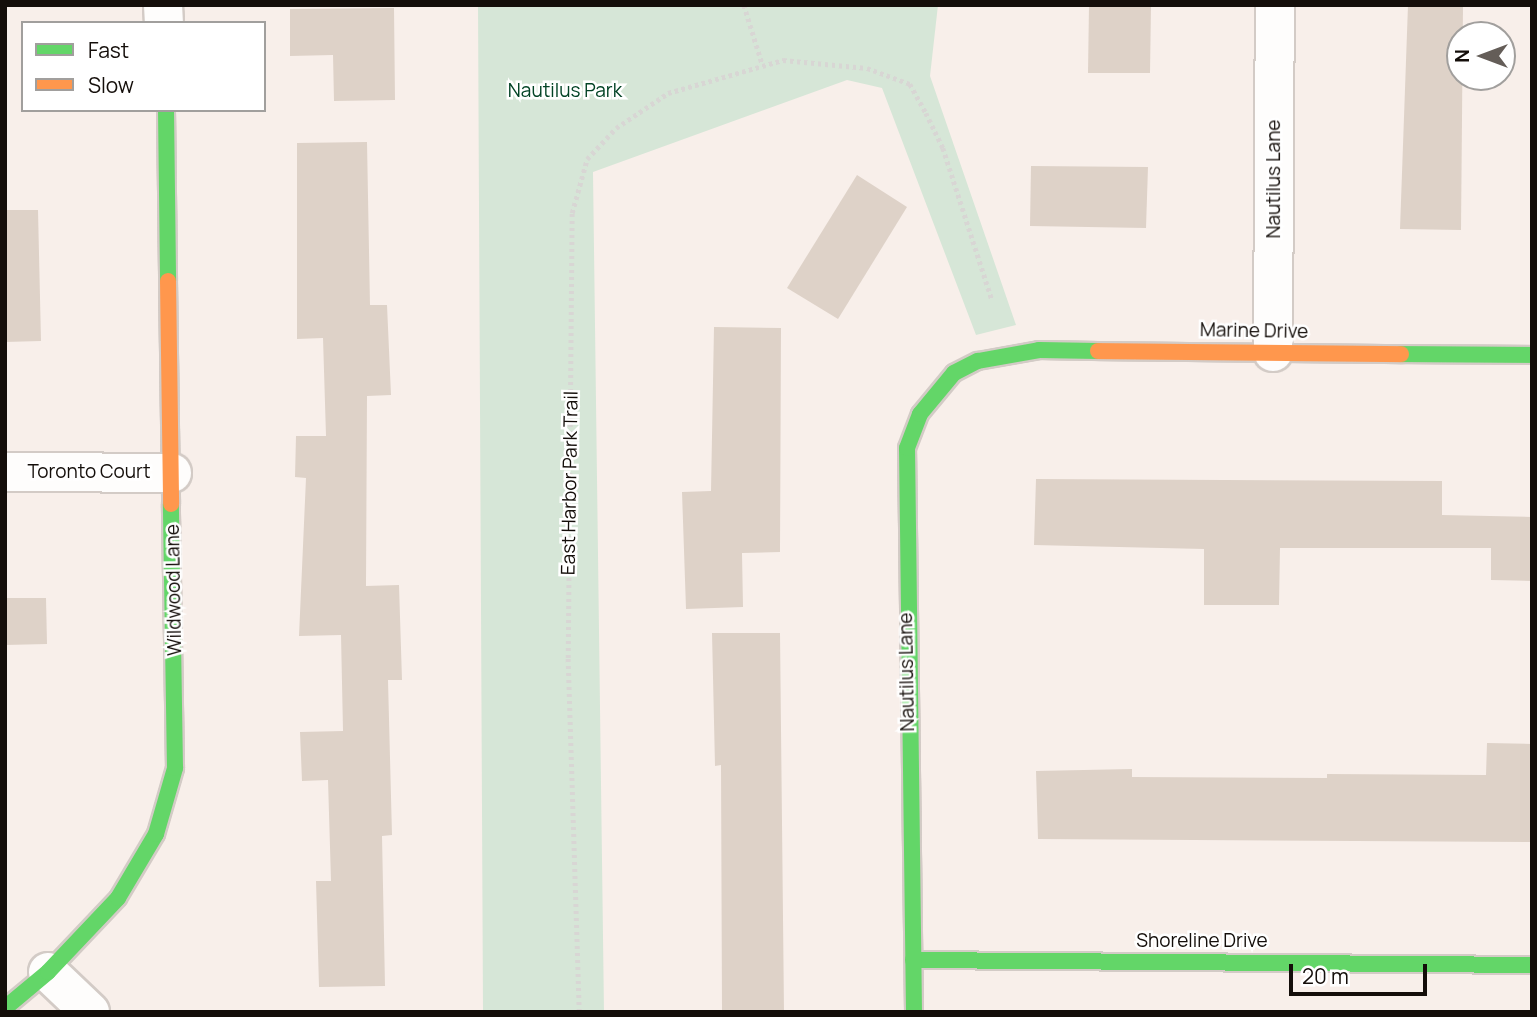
<!DOCTYPE html>
<html>
<head>
<meta charset="utf-8">
<style>
  body { margin:0 }
  #map { position:relative; width:1537px; height:1017px; overflow:hidden; background:#f8efea; font-family:Manrope,sans-serif }
  div>[style] { position:absolute }
  .green>* { inset:0; background:#d6e6d7 }
  .building>* { inset:0; background:#ded2c8 }
  .path>* { height:4.5px; margin-top:-2.25px; transform-origin:0; background:repeating-linear-gradient(90deg,#d8d6d4 0 3.5px,transparent 0 7px) }
  .roads { filter:drop-shadow(2px 0 #d3cbc6) drop-shadow(-2px 0 #d3cbc6) drop-shadow(0 2px #d3cbc6) drop-shadow(0 -2px #d3cbc6) }
  .street>* { height:38px; margin:-19px; padding:0 19px; transform-origin:19px; border-radius:19px; background:#fefdfc }
  .fast>* { height:16px; margin:-8px; padding:0 8px; transform-origin:8px; border-radius:8px; background:#63d668 }
  .slow>* { height:16px; margin:-8px; padding:0 8px; transform-origin:8px; border-radius:8px; background:#ff974d }
  span { translate:-50% -50%; white-space:nowrap; text-align:center; line-height:1.15; -webkit-text-stroke:5px #fff; paint-order:stroke }
  .park-label { font-size:19px; color:#024325 }
  .street-label { font-size:19px; color:#140e0a }
  .frame { position:absolute; inset:0; border:7px solid #140e0a; pointer-events:none }
  .legend { position:absolute; left:21px; top:21px; width:245px; height:91px; box-sizing:border-box; background:#fff; border:2px solid #a19f9d; margin:0; padding:9px 12px; list-style:none; font-size:21px; color:#140e0a }
  .legend li { display:flex; align-items:center; gap:14px; height:35px }
  .legend b { width:35px; border:2px solid #a19f9d }
  .north { position:absolute; left:1446px; top:21px; width:70px; height:70px; box-sizing:border-box; background:#fff; border:2px solid #a19f9d; border-radius:50%; rotate:270deg; font-size:19px; font-weight:700; line-height:28px; text-align:center; color:#140e0a }
  .north::after { content:''; display:block; margin:auto; width:24px; height:32px; background:#645d58; clip-path:polygon(50% 0,100% 100%,50% 72%,0 100%) }
  .scale { position:absolute; left:1289px; top:964px; width:138px; height:32px; box-sizing:border-box; border:4px solid #140e0a; border-top:0; padding-left:9px; font-size:21px; line-height:24px; white-space:nowrap; color:#140e0a; -webkit-text-stroke:5px #fff; paint-order:stroke }
</style>
</head>
<body>
<div id="map">
  <div class="green">
    <i style="clip-path:polygon(478px 5px,938px 5px,930px 76px,1016px 325px,976px 335px,882px 88px,847px 80px,593px 172px,604px 1012px,483px 1012px)"></i>
  </div>
  <div class="building">
    <i style="clip-path:polygon(1089px 5px,1151px 5px,1150px 73px,1088px 73px)"></i>
    <i style="clip-path:polygon(1408px 5px,1463px 5px,1461px 230px,1400px 229px)"></i>
    <i style="clip-path:polygon(394px 8px,395px 100px,334px 101px,333px 55px,290px 56px,290px 9px)"></i>
    <i style="clip-path:polygon(367px 142px,370px 305px,387px 305px,391px 395px,367px 396px,366px 586px,399px 585px,402px 680px,388px 680px,392px 835px,382px 836px,385px 986px,319px 987px,316px 881px,331px 881px,328px 780px,302px 781px,300px 732px,343px 731px,341px 635px,299px 636px,306px 478px,295px 477px,296px 436px,326px 436px,323px 338px,297px 339px,297px 143px)"></i>
    <i style="clip-path:polygon(1031px 166px,1148px 167px,1146px 228px,1030px 226px)"></i>
    <i style="clip-path:polygon(857px 175px,907px 207px,838px 319px,787px 288px)"></i>
    <i style="clip-path:polygon(5px 210px,38px 210px,41px 341px,5px 342px)"></i>
    <i style="clip-path:polygon(714px 327px,781px 328px,780px 552px,742px 553px,743px 607px,686px 609px,682px 492px,711px 491px)"></i>
    <i style="clip-path:polygon(1036px 479px,1442px 481px,1442px 515px,1532px 517px,1532px 581px,1491px 580px,1491px 548px,1280px 548px,1279px 605px,1204px 605px,1204px 549px,1034px 545px)"></i>
    <i style="clip-path:polygon(5px 598px,46px 598px,47px 644px,5px 645px)"></i>
    <i style="clip-path:polygon(712px 633px,780px 633px,784px 1012px,722px 1012px,721px 765px,715px 766px)"></i>
    <i style="clip-path:polygon(1487px 743px,1532px 744px,1532px 842px,1038px 839px,1036px 771px,1132px 769px,1132px 777px,1327px 778px,1327px 774px,1486px 775px)"></i>
  </div>
  <div class="path">
    <i style="left:744px;top:5px;width:61px;rotate:72.8deg"></i>
    <i style="left:579px;top:1012px;width:354px;rotate:-91.8deg"></i>
    <i style="left:568px;top:658px;width:445px;rotate:-89.5deg"></i>
    <i style="left:572px;top:213px;width:56px;rotate:-74.5deg"></i>
    <i style="left:587px;top:159px;width:42px;rotate:-46.9deg"></i>
    <i style="left:616px;top:128px;width:63px;rotate:-33.9deg"></i>
    <i style="left:668px;top:93px;width:120px;rotate:-16deg"></i>
    <i style="left:783px;top:60px;width:84px;rotate:5.4deg"></i>
    <i style="left:867px;top:68px;width:46px;rotate:20.4deg"></i>
    <i style="left:910px;top:84px;width:33px;rotate:61deg"></i>
    <i style="left:926px;top:113px;width:39px;rotate:64deg"></i>
    <i style="left:943px;top:148px;width:160px;rotate:72.1deg"></i>
  </div>
  <div class="roads">
    <div class="street">
      <i style="left:163px;top:5px;width:18px;rotate:87deg"></i>
      <i style="left:1273px;top:352px;width:347px;rotate:-89.7deg"></i>
      <i style="left:5px;top:472px;width:167px;rotate:0.3deg"></i>
      <i style="left:48px;top:972px;width:58px;rotate:43.6deg"></i>
    </div>
    <div class="fast">
      <i style="left:166px;top:110px;width:171px;rotate:89.3deg"></i>
      <i style="left:1401px;top:354px;width:131px;rotate:0.4deg"></i>
      <i style="left:913px;top:960px;width:619px;rotate:0.46deg"></i>
      <i style="left:5px;top:1008px;width:56px;rotate:-39.9deg"></i>
      <i style="left:48px;top:972px;width:102px;rotate:-46.6deg"></i>
      <i style="left:118px;top:898px;width:74px;rotate:-59.3deg"></i>
      <i style="left:156px;top:834px;width:69px;rotate:-73.9deg"></i>
      <i style="left:175px;top:768px;width:264px;rotate:-90.9deg"></i>
      <i style="left:914px;top:1012px;width:564px;rotate:-90.71deg"></i>
      <i style="left:907px;top:448px;width:36px;rotate:-69deg"></i>
      <i style="left:920px;top:414px;width:53px;rotate:-50.3deg"></i>
      <i style="left:954px;top:373px;width:27px;rotate:-27deg"></i>
      <i style="left:978px;top:361px;width:62px;rotate:-10.2deg"></i>
      <i style="left:1039px;top:350px;width:59px;rotate:1deg"></i>
    </div>
    <div class="slow">
      <i style="left:168px;top:281px;width:223px;rotate:89.2deg"></i>
      <i style="left:1098px;top:351px;width:303px;rotate:0.6deg"></i>
    </div>
  </div>
  <div class="park-label">
    <span style="left:565px;top:91px">Nautilus Park</span>
  </div>
  <div class="street-label">
    <span style="left:1274px;top:179px;rotate:-90deg">Nautilus Lane</span>
    <span style="left:1254px;top:331px;rotate:1deg">Marine Drive</span>
    <span style="left:89px;top:472px">Toronto Court</span>
    <span style="left:570px;top:483px;rotate:-89deg">East Harbor Park Trail</span>
    <span style="left:174px;top:590px;rotate:-91deg">Wildwood Lane</span>
    <span style="left:907px;top:672px;rotate:-91deg">Nautilus Lane</span>
    <span style="left:1202px;top:941px">Shoreline Drive</span>
  </div>
  <div class="frame"></div>
  <ul class="legend">
  <li><b style="height:9px;background:#63d668"></b>Fast</li>
  <li><b style="height:9px;background:#ff974d"></b>Slow</li>
  </ul>
  <div class="north">N</div>
  <div class="scale">20 m</div>
</div>
</body>
</html>
